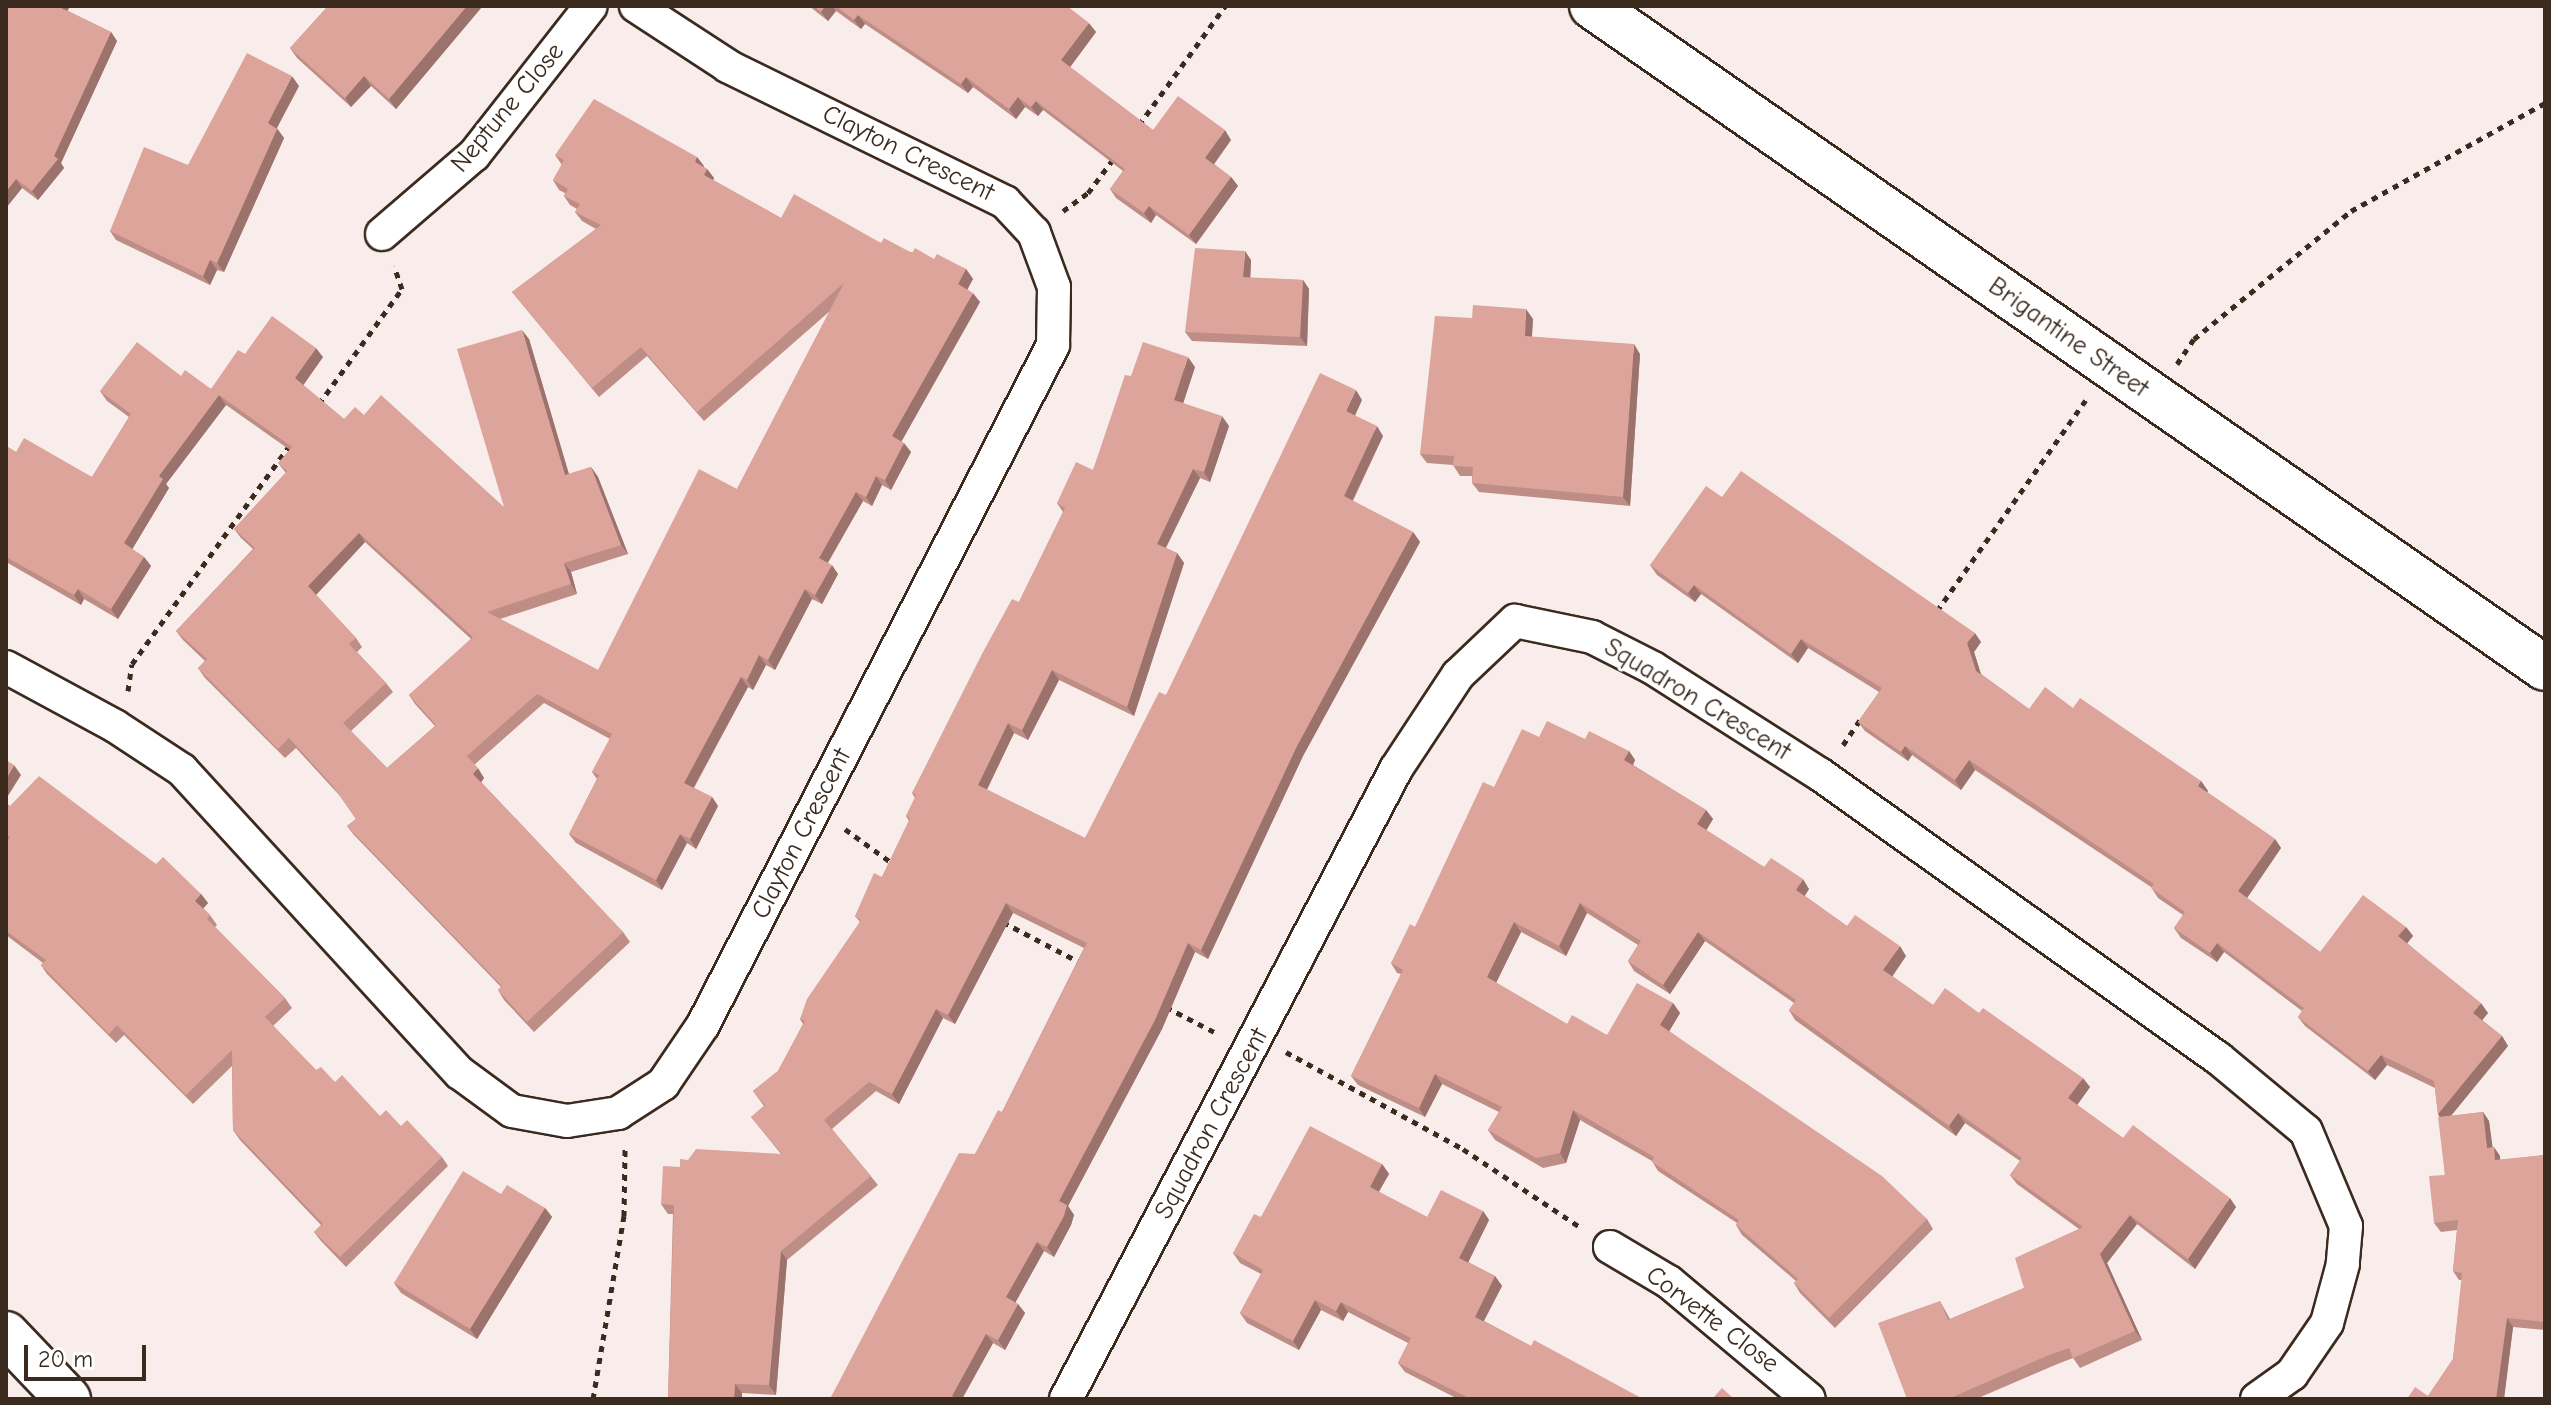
<!DOCTYPE html>
<html>
<head>
<meta charset="utf-8">
<style>
  body { margin:0 }
  #map { position:relative; width:2551px; height:1405px; overflow:hidden; background:#f8edeb; font-family:"Comic Neue",sans-serif }
  div>[style] { position:absolute }
  .path>* { height:5px; margin-top:-2.5px; transform-origin:0; background:repeating-linear-gradient(90deg,#3b2a1e 0 6px,transparent 0 12px) }
  .roads { filter:drop-shadow(2px 0 #3b2a1e) drop-shadow(-2px 0 #3b2a1e) drop-shadow(0 2px #3b2a1e) drop-shadow(0 -2px #3b2a1e) }
  .street>* { height:32px; margin:-16px; padding:0 16px; transform-origin:16px; border-radius:16px; background:#fff }
  .secondary>* { height:44px; margin:-22px; padding:0 22px; transform-origin:22px; border-radius:22px; background:#fff }
  .wall>* { inset:0; background:#be8d85 }
  .shaded-wall>* { inset:0; background:#9b736c }
  .building>* { inset:0; background:#dda49b }
  span { translate:-50% -50%; white-space:nowrap; text-align:center; line-height:1.15; -webkit-text-stroke:6px #fff; paint-order:stroke }
  .street-label { font-size:26px; color:#3b2a1e }
  .frame { position:absolute; inset:0; border:8px solid #3b2a1e; pointer-events:none }
  .scale { position:absolute; left:24px; top:1345px; width:122px; height:36px; box-sizing:border-box; border:4px solid #3b2a1e; border-top:0; padding-left:10px; font-size:24px; line-height:28px; white-space:nowrap; color:#3b2a1e; -webkit-text-stroke:6px #fff; paint-order:stroke }
</style>
</head>
<body>
<div id="map">
  <div class="path">
    <i style="left:1139px;top:125px;width:147px;rotate:-54.1deg"></i>
    <i style="left:1063px;top:211px;width:31px;rotate:-36deg"></i>
    <i style="left:1088px;top:193px;width:44px;rotate:-53.4deg"></i>
    <i style="left:2177px;top:364px;width:30px;rotate:-56deg"></i>
    <i style="left:2194px;top:339px;width:203px;rotate:-39.2deg"></i>
    <i style="left:2351px;top:211px;width:222px;rotate:-29.1deg"></i>
    <i style="left:319px;top:404px;width:142px;rotate:-54.2deg"></i>
    <i style="left:402px;top:289px;width:24px;rotate:-109deg"></i>
    <i style="left:1937px;top:611px;width:258px;rotate:-54.8deg"></i>
    <i style="left:128px;top:691px;width:27px;rotate:-82deg"></i>
    <i style="left:132px;top:664px;width:270px;rotate:-54.2deg"></i>
    <i style="left:1843px;top:745px;width:34px;rotate:-56deg"></i>
    <i style="left:845px;top:829px;width:58px;rotate:35.9deg"></i>
    <i style="left:1003px;top:922px;width:90px;rotate:27.7deg"></i>
    <i style="left:1166px;top:1007px;width:59px;rotate:27.4deg"></i>
    <i style="left:1286px;top:1052px;width:202px;rotate:28.7deg"></i>
    <i style="left:1463px;top:1149px;width:141px;rotate:33.7deg"></i>
    <i style="left:593px;top:1399px;width:186px;rotate:-80.4deg"></i>
    <i style="left:624px;top:1216px;width:67px;rotate:-89.1deg"></i>
  </div>
  <div class="roads">
    <div class="street">
      <i style="left:382px;top:234px;width:121px;rotate:-40.7deg"></i>
      <i style="left:474px;top:155px;width:189px;rotate:-51.9deg"></i>
      <i style="left:6px;top:667px;width:124px;rotate:28.4deg"></i>
      <i style="left:115px;top:726px;width:80px;rotate:33.3deg"></i>
      <i style="left:182px;top:770px;width:411px;rotate:47.5deg"></i>
      <i style="left:460px;top:1073px;width:64px;rotate:36.2deg"></i>
      <i style="left:512px;top:1111px;width:56px;rotate:10.3deg"></i>
      <i style="left:567px;top:1121px;width:52px;rotate:-8.9deg"></i>
      <i style="left:618px;top:1113px;width:54px;rotate:-32.8deg"></i>
      <i style="left:663px;top:1084px;width:71px;rotate:-55.9deg"></i>
      <i style="left:703px;top:1025px;width:765px;rotate:-62.76deg"></i>
      <i style="left:1053px;top:345px;width:58px;rotate:-89deg"></i>
      <i style="left:1054px;top:287px;width:58px;rotate:-110.3deg"></i>
      <i style="left:1034px;top:233px;width:42px;rotate:-133.1deg"></i>
      <i style="left:1005px;top:202px;width:309px;rotate:-153.9deg"></i>
      <i style="left:728px;top:66px;width:110px;rotate:-146.9deg"></i>
      <i style="left:1610px;top:1247px;width:69px;rotate:30.7deg"></i>
      <i style="left:1669px;top:1282px;width:182px;rotate:39.9deg"></i>
      <i style="left:1066px;top:1399px;width:711px;rotate:-62.35deg"></i>
      <i style="left:1396px;top:769px;width:113px;rotate:-56.6deg"></i>
      <i style="left:1458px;top:675px;width:79px;rotate:-43.5deg"></i>
      <i style="left:1515px;top:621px;width:79px;rotate:11.7deg"></i>
      <i style="left:1592px;top:637px;width:68px;rotate:26.9deg"></i>
      <i style="left:1653px;top:668px;width:199px;rotate:32.5deg"></i>
      <i style="left:1821px;top:775px;width:488px;rotate:35.5deg"></i>
      <i style="left:2218px;top:1058px;width:114px;rotate:39.7deg"></i>
      <i style="left:2306px;top:1131px;width:103px;rotate:67.2deg"></i>
      <i style="left:2346px;top:1226px;width:38px;rotate:95deg"></i>
      <i style="left:2343px;top:1264px;width:61px;rotate:105.2deg"></i>
      <i style="left:2327px;top:1323px;width:62px;rotate:124.5deg"></i>
      <i style="left:2292px;top:1374px;width:43px;rotate:144.5deg"></i>
    </div>
    <div class="secondary">
      <i style="left:1592px;top:6px;width:1160px;rotate:34.79deg"></i>
      <i style="left:6px;top:1334px;width:90px;rotate:46.4deg"></i>
    </div>
  </div>
  <div class="wall">
    <i style="clip-path:polygon(328px 6px,479px 6px,481px 8px,396px 109px,371px 86px,351px 107px,297px 58px,290px 48px)"></i>
    <i style="clip-path:polygon(809px 6px,1067px 6px,1096px 32px,1070px 67px,1153px 130px,1231px 140px,1214px 164px,1231px 177px,1238px 186px,1196px 244px,1156px 215px,1151px 223px,1116px 198px,1110px 189px,1123px 171px,1043px 110px,1038px 116px,1025px 107px,1016px 119px,973px 87px,968px 93px,865px 24px,861px 29px,836px 11px,828px 21px)"></i>
    <i style="clip-path:polygon(68px 11px,111px 32px,117px 41px,61px 163px,64px 168px,38px 200px,22px 188px,6px 208px)"></i>
    <i style="clip-path:polygon(299px 86px,277px 128px,284px 138px,224px 272px,217px 270px,210px 285px,116px 240px,110px 231px,188px 165px)"></i>
    <i style="clip-path:polygon(evenodd,555px 155px,697px 157px,704px 167px,707px 169px,714px 178px,713px 180px,781px 218px,881px 243px,966px 269px,973px 279px,967px 289px,980px 302px,901px 441px,911px 452px,891px 490px,882px 485px,872px 506px,863px 501px,828px 563px,838px 574px,822px 604px,812px 599px,775px 670px,766px 665px,753px 690px,748px 687px,694px 788px,712px 797px,718px 806px,696px 849px,687px 843px,662px 890px,576px 843px,569px 834px,597px 779px,592px 772px,610px 739px,544px 703px,474px 765px,484px 778px,481px 782px,623px 932px,630px 942px,534px 1032px,504px 1000px,498px 990px,501px 987px,354px 835px,347px 826px,356px 819px,340px 796px,296px 748px,285px 758px,205px 678px,198px 668px,205px 661px,183px 640px,176px 631px,253px 549px,241px 538px,234px 529px,286px 473px,278px 463px,290px 450px,226px 405px,166px 484px,169px 488px,132px 549px,144px 557px,151px 566px,118px 619px,84px 599px,81px 605px,6px 562px,6px 446px,16px 452px,92px 477px,129px 417px,107px 401px,100px 391px,181px 376px,211px 389px,245px 354px,323px 357px,303px 385px,344px 419px,364px 415px,504px 507px,529px 339px,569px 474px,591px 467px,598px 477px,628px 554px,571px 572px,577px 594px,500px 619px,598px 670px,737px 489px,830px 311px,704px 421px,647px 356px,599px 397px,512px 292px,596px 229px,582px 221px,575px 212px,577px 209px,570px 205px,564px 196px,565px 193px,559px 190px,553px 180px,562px 165px,555px 155px,365px 542px,471px 639px,409px 695px,415px 704px,435px 726px,387px 768px,351px 731px,393px 692px,386px 683px,357px 652px,362px 647px,356px 638px,316px 595px,365px 542px)"></i>
    <i style="clip-path:polygon(1251px 260px,1250px 278px,1303px 280px,1309px 289px,1307px 346px,1192px 341px,1185px 332px)"></i>
    <i style="clip-path:polygon(1472px 318px,1533px 319px,1532px 337px,1640px 354px,1630px 506px,1479px 492px,1472px 483px,1472px 476px,1460px 476px,1453px 465px,1427px 463px,1420px 454px)"></i>
    <i style="clip-path:polygon(1195px 367px,1183px 403px,1229px 426px,1210px 482px,1200px 478px,1166px 548px,1177px 553px,1184px 563px,1134px 716px,1059px 680px,1028px 740px,1014px 733px,987px 790px,1085px 838px,1166px 695px,1362px 400px,1355px 416px,1383px 436px,1353px 501px,1413px 532px,1420px 542px,1303px 756px,1208px 959px,1195px 952px,1162px 1029px,1068px 1206px,1074px 1215px,1071px 1225px,1054px 1257px,1044px 1251px,1015px 1302px,1018px 1304px,1025px 1313px,1005px 1350px,993px 1343px,962px 1399px,830px 1399px,975px 1154px,1002px 1112px,1084px 948px,1013px 913px,955px 1024px,943px 1018px,899px 1104px,876px 1091px,832px 1129px,878px 1185px,787px 1260px,776px 1395px,742px 1393px,742px 1399px,668px 1399px,673px 1214px,668px 1214px,661px 1204px,680px 1167px,688px 1160px,781px 1154px,751px 1117px,764px 1106px,753px 1091px,778px 1071px,803px 1024px,800px 1019px,860px 922px,855px 916px,882px 877px,909px 821px,906px 816px,915px 798px,912px 793px,1019px 602px,1063px 512px,1057px 503px,1093px 470px,1131px 376px)"></i>
    <i style="clip-path:polygon(1722px 497px,1981px 642px,1974px 652px,1981px 674px,2029px 709px,2073px 708px,2201px 781px,2208px 791px,2207px 792px,2275px 839px,2281px 848px,2247px 898px,2320px 952px,2406px 927px,2413px 936px,2407px 943px,2488px 1013px,2482px 1020px,2502px 1036px,2508px 1046px,2451px 1116px,2483px 1112px,2489px 1121px,2492px 1147px,2500px 1156px,2500px 1160px,2545px 1155px,2545px 1330px,2513px 1327px,2504px 1399px,2407px 1399px,2428px 1396px,2453px 1359px,2462px 1280px,2459px 1280px,2453px 1271px,2457px 1230px,2441px 1232px,2434px 1223px,2445px 1175px,2440px 1117px,2438px 1114px,2435px 1088px,2387px 1065px,2375px 1080px,2305px 1026px,2298px 1017px,2302px 1011px,2224px 952px,2217px 962px,2181px 938px,2174px 928px,2183px 915px,2158px 898px,2151px 887px,1975px 770px,1961px 790px,1912px 755px,1908px 761px,1865px 731px,1858px 722px,1879px 692px,1808px 648px,1798px 663px,1701px 594px,1695px 602px,1657px 575px,1650px 565px)"></i>
    <i style="clip-path:polygon(1539px 737px,1585px 739px,1629px 751px,1635px 760px,1633px 765px,1706px 810px,1713px 819px,1706px 830px,1764px 867px,1809px 889px,1805px 896px,1847px 926px,1906px 956px,1892px 976px,1933px 1005px,1979px 1013px,2090px 1087px,2077px 1105px,2123px 1138px,2236px 1207px,2195px 1269px,2137px 1224px,2107px 1263px,2142px 1340px,2080px 1368px,2073px 1358px,2055px 1365px,1976px 1399px,1907px 1399px,1940px 1301px,1950px 1319px,2024px 1288px,2079px 1229px,2017px 1184px,2010px 1175px,2020px 1161px,1965px 1123px,1956px 1136px,1795px 1020px,1789px 1010px,1794px 1003px,1705px 941px,1670px 994px,1634px 971px,1628px 961px,1638px 945px,1587px 913px,1566px 956px,1521px 932px,1496px 983px,1567px 1024px,1607px 1035px,1673px 1003px,1680px 1013px,1669px 1031px,1927px 1219px,1933px 1229px,1835px 1328px,1800px 1293px,1794px 1283px,1796px 1281px,1742px 1235px,1736px 1225px,1737px 1223px,1658px 1171px,1652px 1161px,1580px 1120px,1566px 1163px,1543px 1168px,1495px 1140px,1488px 1130px,1499px 1112px,1442px 1084px,1425px 1117px,1358px 1085px,1351px 1076px,1401px 974px,1397px 973px,1391px 963px,1415px 927px,1494px 787px)"></i>
    <i style="clip-path:polygon(6px 803px,10px 806px,156px 864px,201px 894px,208px 903px,203px 908px,210px 915px,217px 925px,215px 927px,285px 998px,292px 1008px,273px 1026px,316px 1070px,335px 1082px,380px 1116px,401px 1126px,442px 1157px,448px 1166px,346px 1267px,321px 1241px,314px 1232px,321px 1225px,240px 1140px,233px 1130px,232px 1066px,193px 1104px,124px 1035px,116px 1043px,47px 974px,41px 965px,43px 963px,6px 935px)"></i>
    <i style="clip-path:polygon(1382px 1164px,1389px 1174px,1379px 1192px,1427px 1217px,1483px 1211px,1489px 1220px,1468px 1262px,1495px 1276px,1502px 1286px,1484px 1321px,1531px 1346px,1643px 1399px,1458px 1399px,1405px 1372px,1398px 1363px,1408px 1343px,1348px 1312px,1343px 1321px,1321px 1310px,1299px 1350px,1247px 1323px,1240px 1313px,1261px 1274px,1240px 1263px,1233px 1253px,1261px 1217px)"></i>
    <i style="clip-path:polygon(501px 1194px,545px 1208px,552px 1217px,477px 1339px,401px 1293px,394px 1283px)"></i>
  </div>
  <div class="shaded-wall">
    <i style="clip-path:polygon(60px 6px,70px 6px,65px 16px,59px 7px)"></i>
    <i style="clip-path:polygon(467px 6px,479px 6px,481px 8px,396px 109px,389px 99px)"></i>
    <i style="clip-path:polygon(825px 6px,832px 6px,836px 11px,828px 21px,821px 12px)"></i>
    <i style="clip-path:polygon(858px 15px,865px 24px,861px 29px,854px 20px)"></i>
    <i style="clip-path:polygon(1089px 23px,1096px 32px,1068px 70px,1061px 60px)"></i>
    <i style="clip-path:polygon(111px 32px,117px 41px,61px 163px,64px 168px,38px 200px,32px 191px,54px 156px)"></i>
    <i style="clip-path:polygon(292px 76px,299px 86px,274px 133px,268px 123px)"></i>
    <i style="clip-path:polygon(364px 76px,371px 86px,351px 107px,345px 98px)"></i>
    <i style="clip-path:polygon(966px 77px,973px 87px,968px 93px,961px 84px)"></i>
    <i style="clip-path:polygon(1018px 97px,1025px 107px,1016px 119px,1009px 109px)"></i>
    <i style="clip-path:polygon(1036px 101px,1043px 110px,1038px 116px,1031px 107px)"></i>
    <i style="clip-path:polygon(277px 129px,284px 138px,224px 272px,217px 263px)"></i>
    <i style="clip-path:polygon(1225px 130px,1231px 140px,1212px 167px,1205px 158px)"></i>
    <i style="clip-path:polygon(697px 157px,704px 166px,701px 171px,695px 162px)"></i>
    <i style="clip-path:polygon(707px 169px,714px 178px,711px 184px,704px 175px)"></i>
    <i style="clip-path:polygon(1231px 177px,1238px 186px,1196px 244px,1189px 235px)"></i>
    <i style="clip-path:polygon(16px 179px,22px 188px,6px 208px,6px 191px)"></i>
    <i style="clip-path:polygon(1149px 206px,1156px 215px,1151px 223px,1144px 213px)"></i>
    <i style="clip-path:polygon(1245px 251px,1251px 260px,1250px 287px,1243px 277px)"></i>
    <i style="clip-path:polygon(210px 260px,217px 270px,210px 285px,203px 276px)"></i>
    <i style="clip-path:polygon(966px 269px,973px 279px,965px 294px,958px 284px)"></i>
    <i style="clip-path:polygon(1303px 280px,1309px 289px,1307px 346px,1300px 337px)"></i>
    <i style="clip-path:polygon(973px 293px,980px 302px,899px 446px,892px 436px)"></i>
    <i style="clip-path:polygon(1526px 309px,1533px 319px,1531px 346px,1525px 336px)"></i>
    <i style="clip-path:polygon(522px 330px,529px 339px,572px 485px,565px 475px)"></i>
    <i style="clip-path:polygon(1634px 344px,1640px 354px,1630px 506px,1623px 497px)"></i>
    <i style="clip-path:polygon(316px 348px,323px 357px,302px 387px,295px 378px)"></i>
    <i style="clip-path:polygon(1188px 357px,1195px 367px,1181px 410px,1174px 400px)"></i>
    <i style="clip-path:polygon(1356px 390px,1362px 400px,1352px 421px,1346px 411px)"></i>
    <i style="clip-path:polygon(219px 395px,226px 405px,166px 484px,169px 488px,130px 553px,124px 543px,159px 476px)"></i>
    <i style="clip-path:polygon(1222px 416px,1229px 426px,1210px 482px,1204px 472px)"></i>
    <i style="clip-path:polygon(1377px 426px,1383px 436px,1350px 505px,1344px 496px)"></i>
    <i style="clip-path:polygon(904px 443px,911px 452px,891px 490px,885px 480px)"></i>
    <i style="clip-path:polygon(591px 467px,598px 477px,628px 554px,621px 545px)"></i>
    <i style="clip-path:polygon(1193px 469px,1200px 478px,1163px 553px,1157px 544px)"></i>
    <i style="clip-path:polygon(876px 476px,882px 485px,872px 506px,866px 497px)"></i>
    <i style="clip-path:polygon(856px 492px,863px 501px,825px 567px,819px 558px)"></i>
    <i style="clip-path:polygon(1413px 532px,1420px 542px,1303px 756px,1208px 959px,1201px 950px,1297px 746px)"></i>
    <i style="clip-path:polygon(359px 533px,365px 542px,315px 596px,308px 586px)"></i>
    <i style="clip-path:polygon(1177px 553px,1184px 563px,1134px 716px,1127px 707px)"></i>
    <i style="clip-path:polygon(144px 557px,151px 566px,118px 619px,111px 609px)"></i>
    <i style="clip-path:polygon(564px 563px,571px 572px,577px 594px,571px 584px)"></i>
    <i style="clip-path:polygon(832px 565px,838px 574px,822px 604px,815px 595px)"></i>
    <i style="clip-path:polygon(1694px 585px,1701px 594px,1695px 602px,1688px 593px)"></i>
    <i style="clip-path:polygon(78px 589px,84px 599px,81px 605px,74px 595px)"></i>
    <i style="clip-path:polygon(805px 589px,812px 599px,775px 670px,768px 660px)"></i>
    <i style="clip-path:polygon(1975px 633px,1981px 642px,1974px 652px,1983px 681px,1976px 671px,1967px 643px)"></i>
    <i style="clip-path:polygon(1801px 639px,1808px 648px,1798px 663px,1791px 654px)"></i>
    <i style="clip-path:polygon(759px 655px,766px 665px,753px 690px,747px 680px)"></i>
    <i style="clip-path:polygon(1052px 670px,1059px 680px,1028px 740px,1022px 730px)"></i>
    <i style="clip-path:polygon(741px 677px,748px 687px,691px 792px,684px 783px)"></i>
    <i style="clip-path:polygon(1008px 723px,1014px 733px,984px 795px,978px 785px)"></i>
    <i style="clip-path:polygon(1905px 746px,1912px 755px,1908px 761px,1901px 752px)"></i>
    <i style="clip-path:polygon(1629px 751px,1635px 760px,1631px 769px,1624px 760px)"></i>
    <i style="clip-path:polygon(1969px 760px,1975px 770px,1961px 790px,1955px 780px)"></i>
    <i style="clip-path:polygon(14px 765px,21px 775px,6px 799px,6px 779px)"></i>
    <i style="clip-path:polygon(478px 768px,484px 778px,480px 784px,473px 774px)"></i>
    <i style="clip-path:polygon(2201px 781px,2208px 791px,2205px 795px,2198px 786px)"></i>
    <i style="clip-path:polygon(712px 797px,718px 806px,696px 849px,690px 839px)"></i>
    <i style="clip-path:polygon(1706px 810px,1713px 819px,1704px 834px,1697px 824px)"></i>
    <i style="clip-path:polygon(680px 834px,687px 843px,662px 890px,656px 880px)"></i>
    <i style="clip-path:polygon(2275px 839px,2281px 848px,2245px 901px,2238px 891px)"></i>
    <i style="clip-path:polygon(1803px 879px,1809px 889px,1802px 899px,1796px 890px)"></i>
    <i style="clip-path:polygon(201px 894px,208px 903px,202px 910px,195px 901px)"></i>
    <i style="clip-path:polygon(1006px 903px,1013px 913px,955px 1024px,948px 1015px)"></i>
    <i style="clip-path:polygon(1580px 903px,1587px 913px,1566px 956px,1559px 946px)"></i>
    <i style="clip-path:polygon(1514px 922px,1521px 932px,1494px 987px,1487px 977px)"></i>
    <i style="clip-path:polygon(2406px 927px,2413px 936px,2405px 946px,2398px 936px)"></i>
    <i style="clip-path:polygon(1698px 932px,1705px 941px,1670px 994px,1663px 985px)"></i>
    <i style="clip-path:polygon(1188px 943px,1195px 952px,1162px 1029px,1068px 1206px,1074px 1215px,1071px 1225px,1054px 1257px,1047px 1247px,1059px 1201px)"></i>
    <i style="clip-path:polygon(2217px 943px,2224px 952px,2217px 962px,2210px 953px)"></i>
    <i style="clip-path:polygon(1900px 946px,1906px 956px,1890px 980px,1883px 970px)"></i>
    <i style="clip-path:polygon(1673px 1003px,1680px 1013px,1667px 1035px,1660px 1025px)"></i>
    <i style="clip-path:polygon(2481px 1003px,2488px 1013px,2480px 1023px,2473px 1013px)"></i>
    <i style="clip-path:polygon(936px 1009px,943px 1018px,899px 1104px,892px 1094px)"></i>
    <i style="clip-path:polygon(2502px 1036px,2508px 1046px,2444px 1124px,2438px 1114px)"></i>
    <i style="clip-path:polygon(2381px 1055px,2387px 1065px,2375px 1080px,2368px 1071px)"></i>
    <i style="clip-path:polygon(1435px 1074px,1442px 1084px,1425px 1117px,1419px 1108px)"></i>
    <i style="clip-path:polygon(2083px 1078px,2090px 1087px,2075px 1108px,2068px 1098px)"></i>
    <i style="clip-path:polygon(1573px 1110px,1580px 1120px,1566px 1163px,1560px 1153px)"></i>
    <i style="clip-path:polygon(2483px 1112px,2489px 1121px,2494px 1157px,2487px 1148px)"></i>
    <i style="clip-path:polygon(1958px 1113px,1965px 1123px,1956px 1136px,1949px 1126px)"></i>
    <i style="clip-path:polygon(2494px 1147px,2500px 1156px,2501px 1170px,2495px 1160px)"></i>
    <i style="clip-path:polygon(1382px 1164px,1389px 1174px,1376px 1196px,1370px 1187px)"></i>
    <i style="clip-path:polygon(2230px 1198px,2236px 1207px,2195px 1269px,2188px 1259px)"></i>
    <i style="clip-path:polygon(545px 1208px,552px 1217px,477px 1339px,470px 1329px)"></i>
    <i style="clip-path:polygon(1483px 1211px,1489px 1220px,1466px 1267px,1459px 1258px)"></i>
    <i style="clip-path:polygon(2130px 1215px,2137px 1224px,2107px 1263px,2142px 1340px,2135px 1331px,2100px 1254px)"></i>
    <i style="clip-path:polygon(1037px 1242px,1044px 1251px,1013px 1307px,1006px 1297px)"></i>
    <i style="clip-path:polygon(781px 1251px,787px 1260px,776px 1395px,769px 1385px)"></i>
    <i style="clip-path:polygon(1495px 1276px,1502px 1286px,1481px 1326px,1475px 1317px)"></i>
    <i style="clip-path:polygon(1315px 1300px,1321px 1310px,1299px 1350px,1293px 1341px)"></i>
    <i style="clip-path:polygon(1341px 1302px,1348px 1312px,1343px 1321px,1336px 1311px)"></i>
    <i style="clip-path:polygon(1018px 1304px,1025px 1313px,1005px 1350px,998px 1340px)"></i>
    <i style="clip-path:polygon(2507px 1318px,2513px 1327px,2504px 1399px,2496px 1399px)"></i>
    <i style="clip-path:polygon(986px 1334px,993px 1343px,962px 1399px,954px 1399px,952px 1396px)"></i>
    <i style="clip-path:polygon(735px 1384px,742px 1393px,742px 1399px,734px 1399px)"></i>
  </div>
  <div class="building">
    <i style="clip-path:polygon(6px 6px,60px 6px,59px 7px,111px 32px,54px 156px,58px 159px,32px 191px,16px 179px,6px 191px)"></i>
    <i style="clip-path:polygon(328px 6px,467px 6px,389px 99px,364px 76px,345px 98px,290px 48px)"></i>
    <i style="clip-path:polygon(814px 6px,825px 6px,821px 12px)"></i>
    <i style="clip-path:polygon(836px 6px,1067px 6px,1089px 23px,1061px 60px,1153px 130px,1178px 96px,1225px 130px,1205px 158px,1231px 177px,1189px 235px,1149px 206px,1144px 213px,1110px 189px,1125px 169px,1036px 101px,1031px 107px,1018px 97px,1009px 109px,966px 77px,961px 84px,858px 15px,854px 20px)"></i>
    <i style="clip-path:polygon(247px 53px,292px 76px,268px 123px,277px 129px,217px 263px,210px 260px,203px 276px,110px 231px,144px 147px,188px 165px)"></i>
    <i style="clip-path:polygon(evenodd,594px 99px,697px 157px,695px 162px,707px 169px,704px 175px,781px 218px,794px 194px,881px 243px,884px 238px,912px 253px,915px 248px,934px 259px,937px 254px,966px 269px,958px 284px,973px 293px,892px 436px,904px 443px,885px 480px,876px 476px,866px 497px,856px 492px,819px 558px,832px 565px,815px 595px,805px 589px,768px 660px,759px 655px,747px 680px,741px 677px,684px 783px,712px 797px,690px 839px,680px 834px,656px 880px,569px 834px,599px 775px,592px 772px,612px 734px,537px 694px,467px 756px,478px 768px,473px 774px,623px 932px,527px 1022px,498px 990px,502px 986px,347px 826px,356px 819px,333px 786px,289px 738px,278px 749px,198px 668px,207px 659px,176px 631px,255px 548px,234px 529px,287px 471px,278px 463px,292px 447px,219px 395px,159px 476px,163px 479px,124px 543px,144px 557px,111px 609px,78px 589px,74px 595px,6px 557px,6px 446px,16px 452px,24px 438px,92px 477px,131px 414px,100px 391px,137px 342px,181px 376px,185px 370px,211px 389px,238px 350px,245px 354px,272px 316px,316px 348px,295px 378px,344px 419px,355px 407px,364px 415px,381px 395px,504px 507px,457px 349px,522px 330px,565px 475px,591px 467px,621px 545px,564px 563px,571px 584px,487px 612px,598px 670px,699px 469px,737px 489px,844px 283px,697px 412px,641px 347px,592px 388px,512px 292px,601px 225px,575px 212px,580px 204px,564px 196px,568px 189px,553px 180px,564px 160px,555px 155px,594px 99px,359px 533px,473px 637px,409px 695px,436px 725px,387px 768px,343px 723px,386px 683px,349px 644px,356px 638px,308px 586px,359px 533px)"></i>
    <i style="clip-path:polygon(1195px 248px,1245px 251px,1243px 277px,1303px 280px,1300px 337px,1185px 332px)"></i>
    <i style="clip-path:polygon(1473px 305px,1526px 309px,1525px 336px,1634px 344px,1623px 497px,1472px 483px,1473px 467px,1453px 466px,1454px 456px,1420px 454px,1435px 316px,1472px 318px)"></i>
    <i style="clip-path:polygon(1143px 342px,1188px 357px,1174px 400px,1222px 416px,1204px 472px,1193px 469px,1157px 544px,1177px 553px,1127px 707px,1052px 670px,1022px 730px,1008px 723px,978px 785px,1085px 838px,1159px 692px,1166px 695px,1320px 373px,1356px 390px,1346px 411px,1377px 426px,1344px 496px,1413px 532px,1297px 746px,1201px 950px,1188px 943px,1155px 1020px,1059px 1201px,1067px 1205px,1064px 1216px,1047px 1247px,1037px 1242px,1006px 1297px,1018px 1304px,998px 1340px,986px 1334px,952px 1396px,958px 1399px,830px 1399px,959px 1153px,975px 1154px,998px 1110px,1002px 1112px,1087px 943px,1006px 903px,948px 1015px,936px 1009px,892px 1094px,869px 1082px,824px 1120px,871px 1176px,781px 1251px,769px 1385px,735px 1384px,734px 1399px,668px 1399px,674px 1205px,661px 1204px,663px 1166px,680px 1167px,680px 1159px,688px 1160px,696px 1149px,782px 1154px,751px 1117px,765px 1105px,753px 1091px,778px 1071px,805px 1021px,800px 1019px,807px 999px,861px 920px,855px 916px,874px 873px,882px 877px,910px 818px,906px 816px,916px 795px,912px 793px,983px 652px,1012px 599px,1019px 602px,1065px 508px,1057px 503px,1076px 462px,1093px 470px,1125px 375px,1131px 376px)"></i>
    <i style="clip-path:polygon(1741px 471px,1975px 633px,1967px 643px,1976px 671px,2029px 709px,2045px 687px,2073px 708px,2080px 698px,2201px 781px,2198px 786px,2275px 839px,2238px 891px,2320px 952px,2363px 895px,2406px 927px,2398px 936px,2481px 1003px,2473px 1013px,2502px 1036px,2438px 1114px,2434px 1081px,2381px 1055px,2368px 1071px,2298px 1017px,2304px 1008px,2217px 943px,2210px 953px,2174px 928px,2185px 912px,2151px 888px,2154px 884px,1969px 760px,1955px 780px,1905px 746px,1901px 752px,1858px 722px,1882px 688px,1801px 639px,1791px 654px,1694px 585px,1688px 593px,1650px 565px,1706px 486px,1722px 497px)"></i>
    <i style="clip-path:polygon(1547px 721px,1585px 739px,1589px 731px,1629px 751px,1624px 760px,1706px 810px,1697px 824px,1764px 867px,1771px 858px,1803px 879px,1796px 890px,1847px 926px,1855px 915px,1900px 946px,1883px 970px,1933px 1005px,1945px 988px,1979px 1013px,1983px 1008px,2083px 1078px,2068px 1098px,2123px 1138px,2133px 1125px,2230px 1198px,2188px 1259px,2130px 1215px,2100px 1254px,2135px 1331px,2073px 1358px,2069px 1348px,2049px 1355px,1948px 1399px,1907px 1399px,1878px 1323px,1940px 1301px,1948px 1320px,2024px 1288px,2015px 1258px,2083px 1227px,2010px 1175px,2022px 1158px,1958px 1113px,1949px 1126px,1789px 1010px,1796px 1000px,1698px 932px,1663px 985px,1628px 961px,1641px 941px,1580px 903px,1559px 946px,1514px 922px,1487px 977px,1567px 1024px,1572px 1015px,1607px 1035px,1637px 983px,1673px 1003px,1660px 1025px,1882px 1176px,1927px 1219px,1829px 1318px,1794px 1283px,1798px 1279px,1736px 1225px,1739px 1220px,1652px 1162px,1654px 1157px,1573px 1110px,1560px 1153px,1536px 1158px,1488px 1130px,1502px 1107px,1435px 1074px,1419px 1108px,1351px 1076px,1403px 970px,1391px 963px,1410px 924px,1415px 927px,1483px 782px,1494px 787px,1522px 729px,1539px 737px)"></i>
    <i style="clip-path:polygon(6px 760px,14px 765px,6px 779px)"></i>
    <i style="clip-path:polygon(39px 776px,156px 864px,163px 857px,201px 894px,195px 901px,210px 915px,207px 919px,285px 998px,265px 1017px,316px 1070px,321px 1067px,335px 1082px,342px 1075px,380px 1116px,386px 1110px,401px 1126px,407px 1120px,442px 1157px,340px 1257px,314px 1232px,323px 1224px,233px 1130px,232px 1050px,186px 1095px,117px 1025px,109px 1034px,41px 965px,46px 960px,6px 931px,6px 843px,10px 837px,6px 835px,6px 803px,10px 806px)"></i>
    <i style="clip-path:polygon(2483px 1112px,2487px 1148px,2494px 1147px,2495px 1160px,2545px 1155px,2545px 1322px,2507px 1318px,2496px 1399px,2407px 1399px,2415px 1387px,2428px 1396px,2453px 1359px,2462px 1273px,2453px 1271px,2458px 1220px,2434px 1223px,2429px 1176px,2445px 1175px,2438px 1117px)"></i>
    <i style="clip-path:polygon(1310px 1126px,1382px 1164px,1370px 1187px,1427px 1217px,1441px 1190px,1483px 1211px,1459px 1258px,1495px 1276px,1475px 1317px,1531px 1346px,1534px 1340px,1643px 1399px,1471px 1399px,1398px 1363px,1411px 1338px,1341px 1302px,1336px 1311px,1315px 1300px,1293px 1341px,1240px 1313px,1263px 1270px,1233px 1253px,1254px 1214px,1261px 1217px)"></i>
    <i style="clip-path:polygon(463px 1171px,501px 1194px,507px 1185px,545px 1208px,470px 1329px,394px 1283px)"></i>
    <i style="clip-path:polygon(1722px 1388px,1734px 1399px,1712px 1399px)"></i>
  </div>
  <div class="street-label">
    <span style="left:508px;top:108px;rotate:-50deg">Neptune Close</span>
    <span style="left:908px;top:154px;rotate:26deg">Clayton Crescent</span>
    <span style="left:2068px;top:338px;rotate:35deg">Brigantine Street</span>
    <span style="left:1697px;top:700px;rotate:31deg">Squadron Crescent</span>
    <span style="left:802px;top:834px;rotate:-63deg">Clayton Crescent</span>
    <span style="left:1212px;top:1124px;rotate:-62deg">Squadron Crescent</span>
    <span style="left:1712px;top:1320px;rotate:37deg">Corvette Close</span>
  </div>
  <div class="frame"></div>
  <div class="scale">20 m</div>
</div>
</body>
</html>
